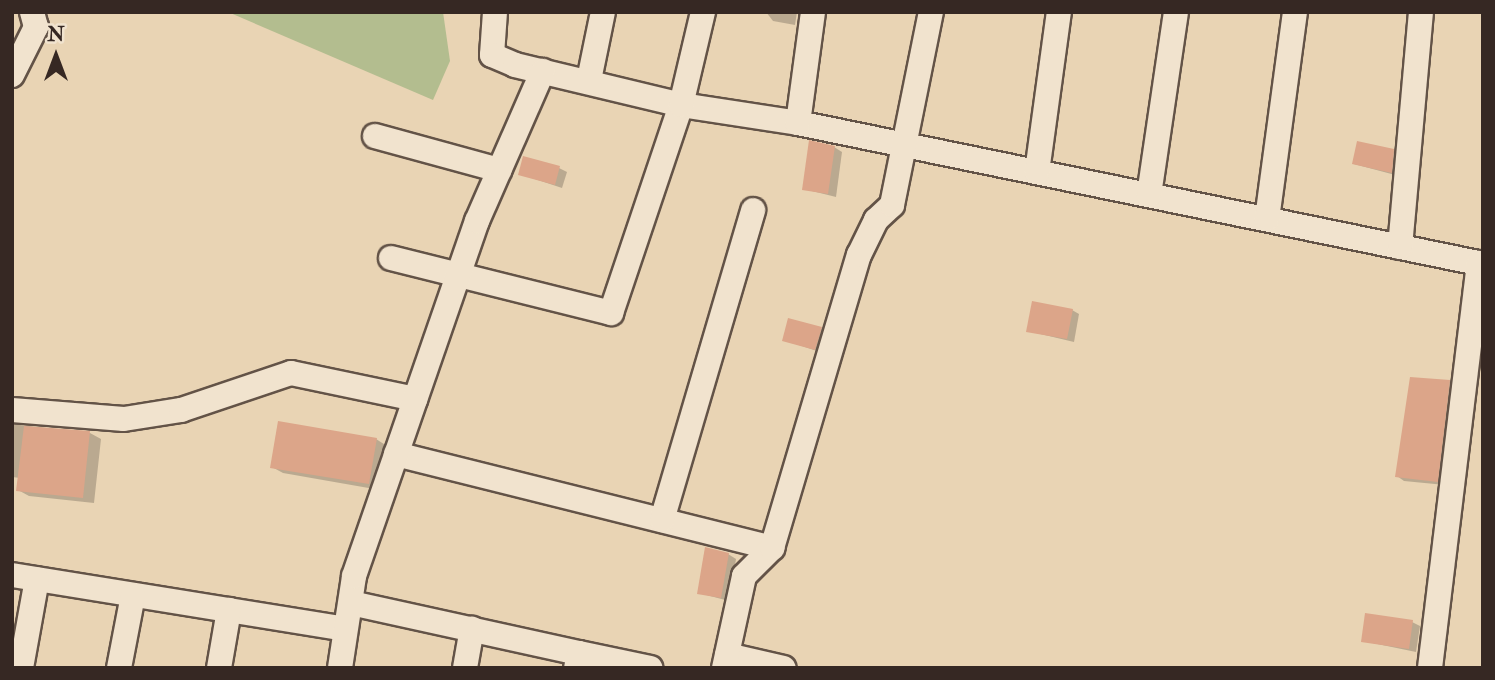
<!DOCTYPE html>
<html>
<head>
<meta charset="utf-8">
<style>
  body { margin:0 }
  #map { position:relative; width:1495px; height:680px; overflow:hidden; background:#e9d4b4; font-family:"IM FELL Double Pica",serif }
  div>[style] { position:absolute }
  .green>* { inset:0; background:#b3bd8f }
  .shadow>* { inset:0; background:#0003 }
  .building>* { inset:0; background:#dca589 }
  .roads { filter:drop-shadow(2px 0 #635347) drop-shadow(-2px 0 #635347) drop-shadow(0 2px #635347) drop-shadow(0 -2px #635347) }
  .minor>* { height:24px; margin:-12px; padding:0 12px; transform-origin:12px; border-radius:12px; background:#f1e3ce }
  span { translate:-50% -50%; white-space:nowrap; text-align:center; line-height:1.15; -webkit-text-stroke:5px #f1e3ce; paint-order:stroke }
  .frame { position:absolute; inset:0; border:14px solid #362823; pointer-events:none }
  .north { position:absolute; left:21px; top:21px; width:70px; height:70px; -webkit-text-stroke:5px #f1e3ce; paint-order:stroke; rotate:0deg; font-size:19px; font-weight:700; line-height:28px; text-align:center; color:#362823 }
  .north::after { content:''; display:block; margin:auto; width:24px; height:32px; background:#362823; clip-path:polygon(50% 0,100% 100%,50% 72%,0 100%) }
</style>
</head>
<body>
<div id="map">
  <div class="green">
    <i style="clip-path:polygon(228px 12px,443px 12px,450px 61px,433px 100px)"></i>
  </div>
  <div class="shadow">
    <i style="clip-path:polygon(766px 12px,797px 12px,795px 25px,773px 21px)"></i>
    <i style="clip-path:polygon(834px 147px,842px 152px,836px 197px,804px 189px)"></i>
    <i style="clip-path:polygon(1393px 151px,1401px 155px,1399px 176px,1354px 164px)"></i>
    <i style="clip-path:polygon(559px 168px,567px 172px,562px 188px,520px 174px)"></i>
    <i style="clip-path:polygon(1072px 310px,1079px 314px,1074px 342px,1028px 331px)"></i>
    <i style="clip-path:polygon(821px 328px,829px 333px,823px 353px,784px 340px)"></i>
    <i style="clip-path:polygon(1449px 381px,1457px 386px,1445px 485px,1404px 481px,1397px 476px)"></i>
    <i style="clip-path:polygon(12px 424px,90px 433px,101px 439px,94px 503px,29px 496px,18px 490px,20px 478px,12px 477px)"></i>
    <i style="clip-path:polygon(376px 439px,387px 446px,380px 490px,283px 473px,272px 467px)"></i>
    <i style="clip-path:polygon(728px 554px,736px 559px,729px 601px,699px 593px)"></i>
    <i style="clip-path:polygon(1412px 622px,1420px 626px,1416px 652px,1363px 641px)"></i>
  </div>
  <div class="building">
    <i style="clip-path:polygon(809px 140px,835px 146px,828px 194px,802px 190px)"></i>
    <i style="clip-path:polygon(1357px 141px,1394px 149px,1392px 173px,1352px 164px)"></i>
    <i style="clip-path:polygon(523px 156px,560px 166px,555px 185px,518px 175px)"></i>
    <i style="clip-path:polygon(1032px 301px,1073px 309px,1067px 339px,1026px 332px)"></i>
    <i style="clip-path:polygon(788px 318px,822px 327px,815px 350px,782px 341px)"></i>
    <i style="clip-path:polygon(1410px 377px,1450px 380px,1438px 482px,1395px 477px)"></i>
    <i style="clip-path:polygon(278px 421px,377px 438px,369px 484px,270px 468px)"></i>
    <i style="clip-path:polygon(24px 426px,90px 431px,83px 498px,16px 491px)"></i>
    <i style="clip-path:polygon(705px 547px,729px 553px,721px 598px,697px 594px)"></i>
    <i style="clip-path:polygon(1365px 613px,1413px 620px,1409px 649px,1361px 642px)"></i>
  </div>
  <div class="roads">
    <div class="minor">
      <i style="left:495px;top:12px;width:43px;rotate:94deg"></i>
      <i style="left:492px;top:55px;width:25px;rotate:23deg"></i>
      <i style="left:515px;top:65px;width:171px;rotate:13.5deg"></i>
      <i style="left:681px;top:105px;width:118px;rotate:8.7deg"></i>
      <i style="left:798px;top:123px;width:699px;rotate:11.63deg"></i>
      <i style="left:12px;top:75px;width:54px;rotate:-63.4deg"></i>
      <i style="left:36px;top:27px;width:16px;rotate:-105deg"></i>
      <i style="left:589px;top:80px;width:69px;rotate:-78.4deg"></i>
      <i style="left:798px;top:123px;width:112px;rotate:-82.3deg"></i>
      <i style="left:375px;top:136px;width:129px;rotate:15.3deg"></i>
      <i style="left:1037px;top:172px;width:162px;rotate:-82.2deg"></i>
      <i style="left:1149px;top:195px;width:185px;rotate:-81.6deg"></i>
      <i style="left:1267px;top:219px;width:209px;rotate:-82.3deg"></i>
      <i style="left:1400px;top:247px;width:236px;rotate:-84.9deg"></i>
      <i style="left:391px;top:258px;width:227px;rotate:14deg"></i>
      <i style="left:611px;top:313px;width:219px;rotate:-71.4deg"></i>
      <i style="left:681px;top:105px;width:96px;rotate:-76.7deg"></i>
      <i style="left:12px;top:410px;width:112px;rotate:4.6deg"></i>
      <i style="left:124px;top:419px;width:58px;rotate:-9deg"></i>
      <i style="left:181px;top:410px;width:116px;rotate:-18.6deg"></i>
      <i style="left:291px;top:373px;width:127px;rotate:11.8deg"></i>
      <i style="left:396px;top:454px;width:388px;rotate:14deg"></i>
      <i style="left:662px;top:520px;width:323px;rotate:-73.6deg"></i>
      <i style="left:12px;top:575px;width:336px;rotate:9.2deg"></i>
      <i style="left:351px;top:603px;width:233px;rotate:12.4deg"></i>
      <i style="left:579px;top:653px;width:15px;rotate:101deg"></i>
      <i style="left:579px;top:653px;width:73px;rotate:11.9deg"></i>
      <i style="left:727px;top:655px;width:58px;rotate:12.8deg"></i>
      <i style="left:21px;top:668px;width:90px;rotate:-79.8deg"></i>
      <i style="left:119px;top:668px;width:74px;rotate:-79.1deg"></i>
      <i style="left:219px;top:668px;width:59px;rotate:-80.2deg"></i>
      <i style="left:340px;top:668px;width:93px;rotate:-81.3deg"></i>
      <i style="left:354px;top:576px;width:376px;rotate:-70.9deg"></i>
      <i style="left:477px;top:221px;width:164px;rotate:-66.3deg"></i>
      <i style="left:465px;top:668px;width:40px;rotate:-80deg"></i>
      <i style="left:724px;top:668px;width:94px;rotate:-77.7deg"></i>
      <i style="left:744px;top:576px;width:40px;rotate:-45deg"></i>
      <i style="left:772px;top:548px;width:306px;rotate:-73.5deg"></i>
      <i style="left:859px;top:255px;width:39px;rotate:-64deg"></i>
      <i style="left:876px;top:220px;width:22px;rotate:-43deg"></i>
      <i style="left:892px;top:205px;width:197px;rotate:-78.6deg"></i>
      <i style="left:1430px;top:668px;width:408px;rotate:-83.1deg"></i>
    </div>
  </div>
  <div class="frame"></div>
  <div class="north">N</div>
</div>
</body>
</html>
